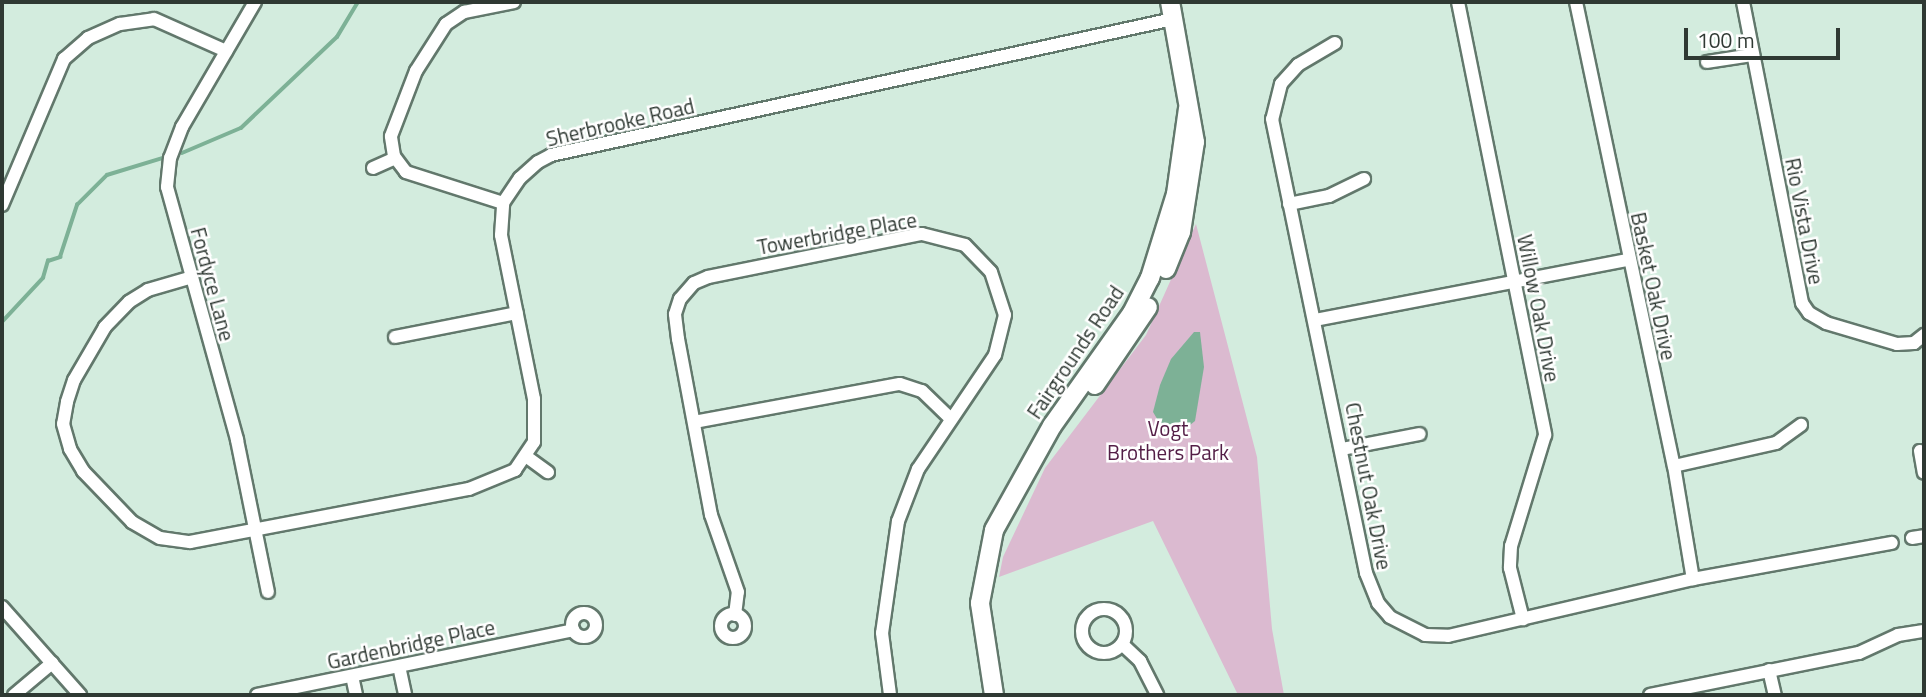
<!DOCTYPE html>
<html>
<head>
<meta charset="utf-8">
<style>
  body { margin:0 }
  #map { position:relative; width:1926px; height:697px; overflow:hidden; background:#d3ecde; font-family:"Titillium Web",sans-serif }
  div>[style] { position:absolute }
  .green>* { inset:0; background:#dbbad0 }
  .water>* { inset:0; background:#7db196 }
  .stream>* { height:3.5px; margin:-1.75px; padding:0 1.75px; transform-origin:1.75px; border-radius:1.75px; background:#7db196 }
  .roads { filter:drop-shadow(2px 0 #62786c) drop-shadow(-2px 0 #62786c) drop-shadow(0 2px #62786c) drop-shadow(0 -2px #62786c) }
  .street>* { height:12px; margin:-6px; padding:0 6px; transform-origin:6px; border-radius:6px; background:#fff }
  .street>.ring { margin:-6px; padding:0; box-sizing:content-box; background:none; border:12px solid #fff; border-radius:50% }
  .secondary>* { height:18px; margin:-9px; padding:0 9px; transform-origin:9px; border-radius:9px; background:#fff }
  span { translate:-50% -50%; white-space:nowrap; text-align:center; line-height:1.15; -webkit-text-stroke:5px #fff; paint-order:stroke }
  .street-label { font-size:21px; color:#2f3933 }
  .park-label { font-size:21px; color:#531d46 }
  .frame { position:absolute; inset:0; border:4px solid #2f3933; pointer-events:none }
  .scale { position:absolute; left:1684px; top:28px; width:156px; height:32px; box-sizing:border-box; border:4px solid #2f3933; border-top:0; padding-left:9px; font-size:21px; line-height:24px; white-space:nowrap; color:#2f3933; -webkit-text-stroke:5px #fff; paint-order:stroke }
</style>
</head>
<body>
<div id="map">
  <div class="green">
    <i style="clip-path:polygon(1196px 224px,1257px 457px,1272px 629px,1284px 695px,1238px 695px,1153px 521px,999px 577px,1003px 557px,1045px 468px,1146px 335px)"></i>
  </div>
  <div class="water">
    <i style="clip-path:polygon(1194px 332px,1200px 332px,1204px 367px,1195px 421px,1185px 429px,1165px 432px,1153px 412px,1160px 385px,1171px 359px)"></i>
  </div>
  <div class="stream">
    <i style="left:182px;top:153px;width:64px;rotate:-23deg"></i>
    <i style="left:241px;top:128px;width:132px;rotate:-43.5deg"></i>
    <i style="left:337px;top:37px;width:41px;rotate:-59deg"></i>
    <i style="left:2px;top:322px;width:60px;rotate:-47deg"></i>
    <i style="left:43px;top:278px;width:18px;rotate:-74deg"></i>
    <i style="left:48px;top:261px;width:13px;rotate:-18deg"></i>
    <i style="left:60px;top:257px;width:55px;rotate:-71.9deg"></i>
    <i style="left:77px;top:205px;width:42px;rotate:-45deg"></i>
    <i style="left:107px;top:175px;width:59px;rotate:-16.9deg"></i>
  </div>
  <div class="roads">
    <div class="street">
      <i style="left:255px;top:2px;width:145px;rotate:120.3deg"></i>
      <i style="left:182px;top:127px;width:33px;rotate:111deg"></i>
      <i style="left:170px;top:158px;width:29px;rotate:96deg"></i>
      <i style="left:167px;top:187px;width:263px;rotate:74.5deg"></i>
      <i style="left:237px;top:440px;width:155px;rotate:78.5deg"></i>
      <i style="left:1458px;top:2px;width:442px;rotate:78.6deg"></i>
      <i style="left:1545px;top:435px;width:116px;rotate:107deg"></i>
      <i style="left:1511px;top:546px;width:22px;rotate:93deg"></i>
      <i style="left:1510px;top:568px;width:53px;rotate:75.7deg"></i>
      <i style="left:1576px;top:2px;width:474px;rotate:78.1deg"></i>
      <i style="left:1674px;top:466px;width:115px;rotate:80.5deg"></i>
      <i style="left:1743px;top:2px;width:307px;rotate:78.9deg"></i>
      <i style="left:1802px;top:303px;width:12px;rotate:55deg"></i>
      <i style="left:1809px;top:313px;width:20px;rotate:30deg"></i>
      <i style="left:1826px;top:323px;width:74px;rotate:16.5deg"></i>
      <i style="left:1897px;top:344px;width:17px;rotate:-3deg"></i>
      <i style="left:1914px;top:343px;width:13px;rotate:-39deg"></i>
      <i style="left:1335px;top:43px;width:43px;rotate:149.3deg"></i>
      <i style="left:1298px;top:65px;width:25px;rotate:132deg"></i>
      <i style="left:1281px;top:84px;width:36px;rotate:104deg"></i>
      <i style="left:1272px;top:119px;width:464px;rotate:78.3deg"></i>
      <i style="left:1366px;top:573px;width:32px;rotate:68deg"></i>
      <i style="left:1378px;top:603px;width:18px;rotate:49deg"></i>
      <i style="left:1390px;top:617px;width:39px;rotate:27deg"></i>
      <i style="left:1425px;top:635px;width:23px;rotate:2deg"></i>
      <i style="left:1448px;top:636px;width:252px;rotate:-13.1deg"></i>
      <i style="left:1693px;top:579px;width:202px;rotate:-10.3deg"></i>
      <i style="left:1707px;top:62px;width:46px;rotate:-8.8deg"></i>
      <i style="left:373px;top:168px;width:24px;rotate:-24deg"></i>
      <i style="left:503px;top:203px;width:102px;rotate:-162.3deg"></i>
      <i style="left:406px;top:172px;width:20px;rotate:-127deg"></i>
      <i style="left:394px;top:156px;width:20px;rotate:-99deg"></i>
      <i style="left:391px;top:136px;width:70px;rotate:-69deg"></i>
      <i style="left:416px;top:71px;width:56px;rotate:-57.4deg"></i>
      <i style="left:446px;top:24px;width:22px;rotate:-34deg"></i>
      <i style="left:464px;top:12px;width:51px;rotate:-11.3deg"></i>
      <i style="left:1289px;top:204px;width:41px;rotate:-11.3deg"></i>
      <i style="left:1329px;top:196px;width:39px;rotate:-26deg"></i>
      <i style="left:2px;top:205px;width:159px;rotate:-67deg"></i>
      <i style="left:64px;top:59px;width:32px;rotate:-41deg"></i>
      <i style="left:88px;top:38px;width:35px;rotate:-24deg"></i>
      <i style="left:120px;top:24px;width:34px;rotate:-8deg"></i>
      <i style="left:154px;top:19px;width:79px;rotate:24deg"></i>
      <i style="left:189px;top:278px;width:43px;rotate:163.7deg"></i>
      <i style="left:148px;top:290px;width:22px;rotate:148deg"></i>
      <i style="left:129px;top:302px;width:35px;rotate:134deg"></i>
      <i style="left:105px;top:327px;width:61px;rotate:120.3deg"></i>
      <i style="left:74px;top:380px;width:23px;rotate:108deg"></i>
      <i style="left:67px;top:402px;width:22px;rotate:100deg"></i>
      <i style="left:63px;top:424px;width:26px;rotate:74deg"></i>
      <i style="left:70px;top:449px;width:26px;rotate:59deg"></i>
      <i style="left:83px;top:471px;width:71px;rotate:46.1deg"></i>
      <i style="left:132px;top:522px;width:32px;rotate:30deg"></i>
      <i style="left:160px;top:538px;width:30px;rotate:8deg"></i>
      <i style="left:190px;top:542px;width:284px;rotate:-10.8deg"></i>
      <i style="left:469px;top:489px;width:50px;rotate:-22.4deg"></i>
      <i style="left:515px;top:470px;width:34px;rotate:-56deg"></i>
      <i style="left:534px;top:442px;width:43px;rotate:-90deg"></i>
      <i style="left:534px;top:399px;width:167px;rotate:-101.4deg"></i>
      <i style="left:501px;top:235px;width:32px;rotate:-86deg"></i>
      <i style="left:503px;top:203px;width:30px;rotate:-56deg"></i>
      <i style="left:520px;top:178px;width:24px;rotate:-42deg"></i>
      <i style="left:538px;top:162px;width:15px;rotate:-28deg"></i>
      <i style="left:551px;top:155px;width:637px;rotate:-12.33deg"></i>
      <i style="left:1315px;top:320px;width:319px;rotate:-10.9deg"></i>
      <i style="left:395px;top:337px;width:124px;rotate:-11.1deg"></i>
      <i style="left:694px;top:422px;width:209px;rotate:-10.5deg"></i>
      <i style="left:900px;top:384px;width:23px;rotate:18deg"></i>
      <i style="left:922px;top:391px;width:37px;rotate:44deg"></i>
      <i style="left:1342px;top:449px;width:79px;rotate:-10.9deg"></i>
      <i style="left:1920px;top:451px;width:22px;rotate:80deg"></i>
      <i style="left:527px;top:457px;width:26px;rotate:36deg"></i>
      <i style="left:1674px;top:466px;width:105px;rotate:-12.7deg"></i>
      <i style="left:1776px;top:443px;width:31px;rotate:-36deg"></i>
      <i style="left:1912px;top:538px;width:12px;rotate:-9deg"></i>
      <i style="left:2px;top:607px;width:118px;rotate:48.4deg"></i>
      <i class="ring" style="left:1082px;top:609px;width:32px;height:32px"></i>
      <i class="ring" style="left:572px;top:613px;width:12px;height:12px"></i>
      <i class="ring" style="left:721px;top:614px;width:12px;height:12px"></i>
      <i style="left:735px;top:615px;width:23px;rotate:-83deg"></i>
      <i style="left:738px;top:592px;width:82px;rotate:-109.3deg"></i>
      <i style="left:711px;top:515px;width:179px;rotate:-100.6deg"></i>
      <i style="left:678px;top:339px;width:25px;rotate:-97deg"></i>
      <i style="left:675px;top:314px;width:16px;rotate:-72deg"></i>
      <i style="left:680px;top:299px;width:21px;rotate:-49deg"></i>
      <i style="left:694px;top:283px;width:15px;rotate:-23deg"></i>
      <i style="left:708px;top:277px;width:218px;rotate:-11.4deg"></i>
      <i style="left:922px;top:234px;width:44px;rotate:14.3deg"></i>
      <i style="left:965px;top:245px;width:37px;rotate:46deg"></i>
      <i style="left:991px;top:272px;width:45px;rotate:72deg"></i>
      <i style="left:1005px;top:315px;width:41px;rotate:104deg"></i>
      <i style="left:995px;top:355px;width:138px;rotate:124deg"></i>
      <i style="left:918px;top:469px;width:56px;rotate:111deg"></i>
      <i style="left:898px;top:521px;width:113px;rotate:98.1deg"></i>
      <i style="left:882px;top:633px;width:63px;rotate:82.6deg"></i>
      <i style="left:1122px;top:644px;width:25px;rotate:43deg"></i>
      <i style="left:1140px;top:661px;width:38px;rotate:63deg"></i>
      <i style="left:399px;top:666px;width:30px;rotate:78deg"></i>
      <i style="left:1769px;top:670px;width:26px;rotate:77deg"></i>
      <i style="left:352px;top:676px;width:19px;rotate:78deg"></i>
      <i style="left:14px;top:695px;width:50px;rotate:-40.1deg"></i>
      <i style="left:257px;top:695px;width:323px;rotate:-11.6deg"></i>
      <i style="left:1650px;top:695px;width:213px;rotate:-11.4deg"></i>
      <i style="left:1859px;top:653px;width:43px;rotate:-24.8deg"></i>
      <i style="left:1898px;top:635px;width:26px;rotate:-9deg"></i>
    </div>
    <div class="secondary">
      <i style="left:1166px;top:269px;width:40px;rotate:-68deg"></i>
      <i style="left:1181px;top:232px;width:91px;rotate:-81.2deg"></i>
      <i style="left:1195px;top:142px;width:142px;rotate:-100.1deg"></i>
      <i style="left:1095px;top:385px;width:94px;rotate:-55.8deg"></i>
      <i style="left:994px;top:695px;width:93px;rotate:-98.7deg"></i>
      <i style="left:980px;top:603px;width:74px;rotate:-79.1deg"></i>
      <i style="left:994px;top:530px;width:119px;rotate:-60.9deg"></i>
      <i style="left:1052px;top:426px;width:138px;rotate:-54.7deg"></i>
      <i style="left:1132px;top:313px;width:39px;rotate:-63deg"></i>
      <i style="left:1150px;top:278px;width:88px;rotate:-72.8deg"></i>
      <i style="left:1176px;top:194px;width:86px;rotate:-82deg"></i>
    </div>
  </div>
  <div class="street-label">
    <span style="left:620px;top:122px;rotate:-13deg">Sherbrooke Road</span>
    <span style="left:1805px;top:221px;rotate:79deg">Rio Vista Drive</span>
    <span style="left:837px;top:233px;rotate:-10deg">Towerbridge Place</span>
    <span style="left:213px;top:284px;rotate:75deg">Fordyce Lane</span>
    <span style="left:1654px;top:286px;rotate:78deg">Basket Oak Drive</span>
    <span style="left:1539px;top:308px;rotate:79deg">Willow Oak Drive</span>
    <span style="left:1075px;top:352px;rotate:-56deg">Fairgrounds Road</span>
    <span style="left:1369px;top:486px;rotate:79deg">Chestnut Oak Drive</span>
    <span style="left:411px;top:644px;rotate:-12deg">Gardenbridge Place</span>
  </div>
  <div class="park-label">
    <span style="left:1168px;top:440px">Vogt<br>Brothers Park</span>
  </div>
  <div class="frame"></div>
  <div class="scale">100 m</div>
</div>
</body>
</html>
